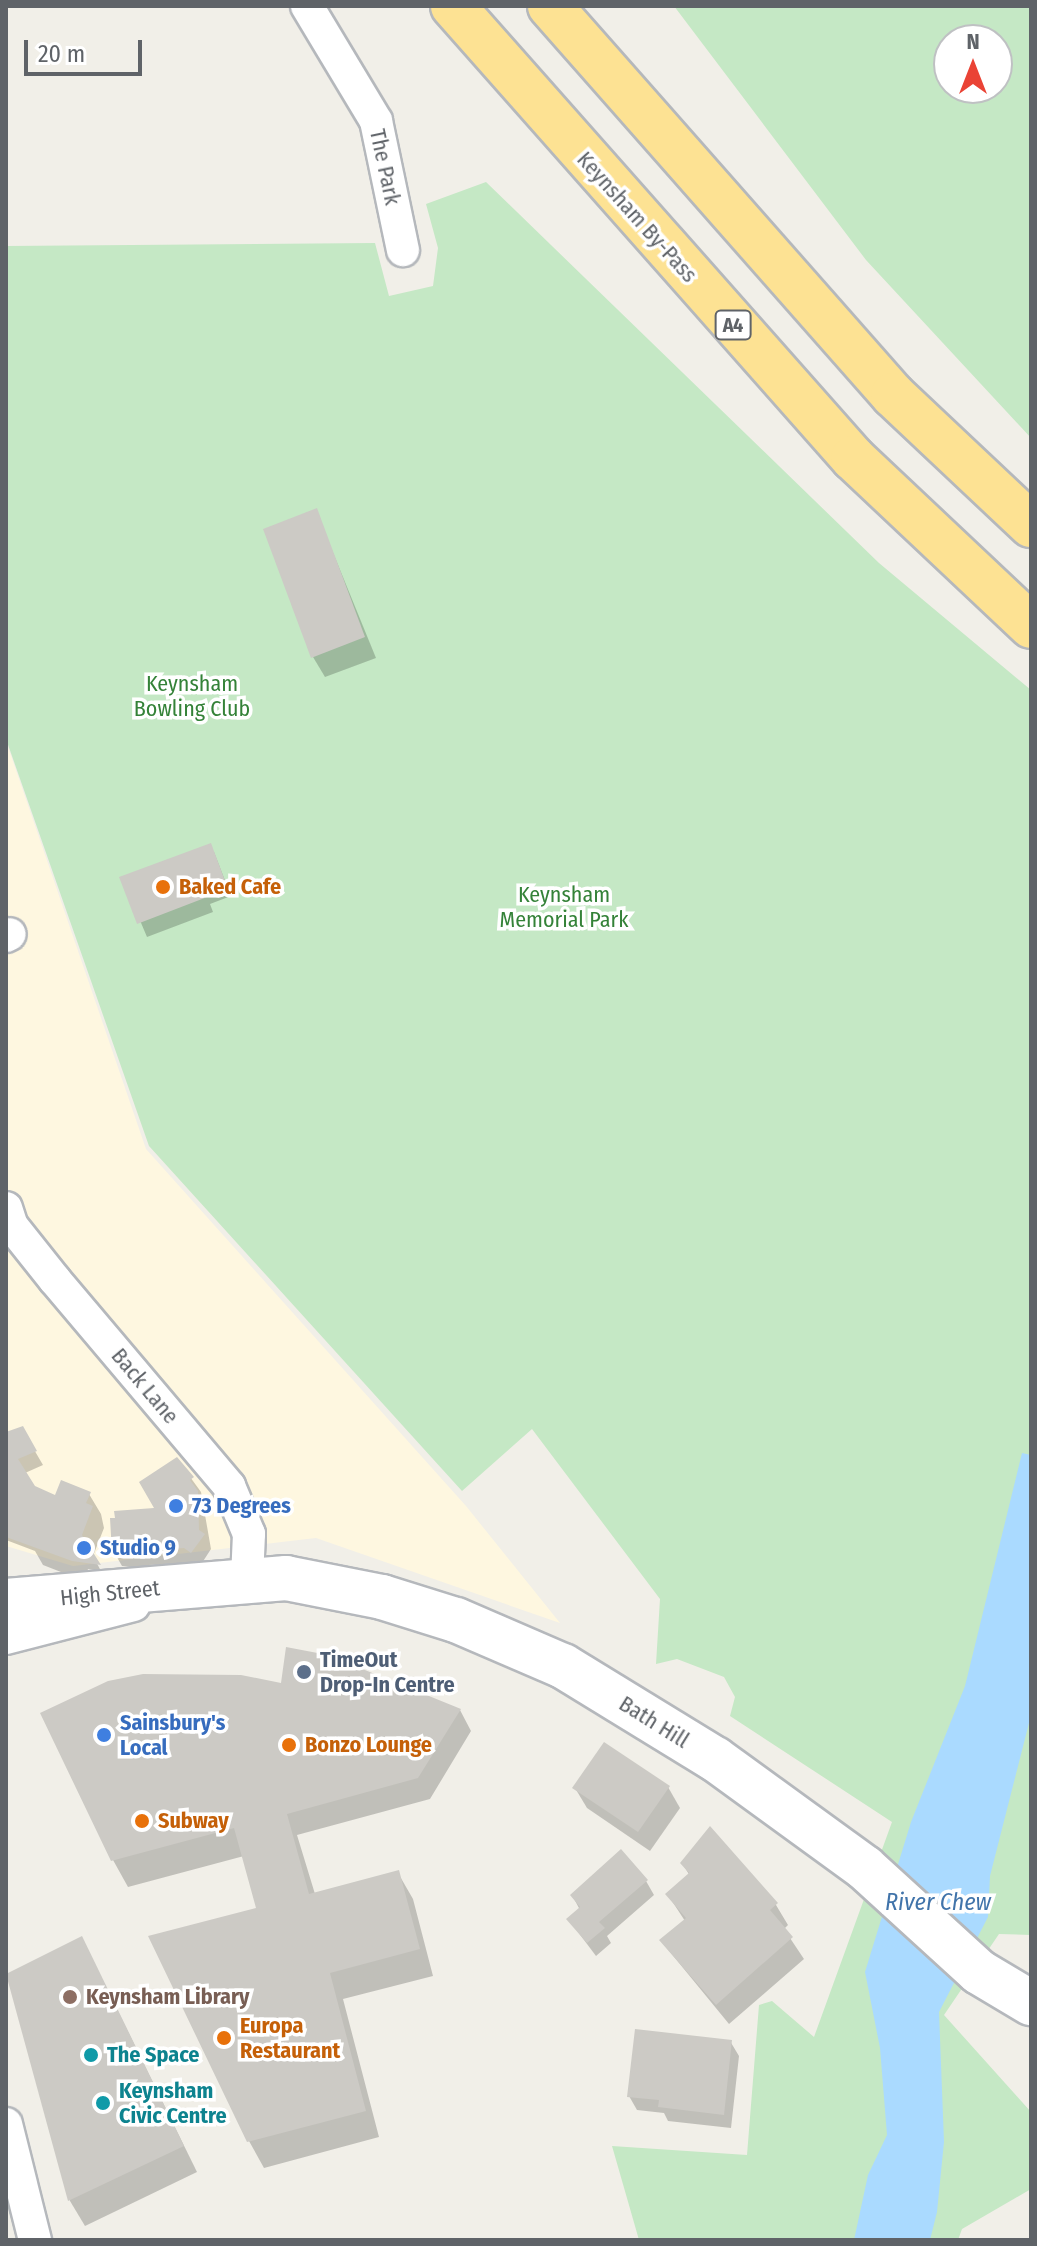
<!DOCTYPE html>
<html>
<head>
<meta charset="utf-8">
<style>
  body { margin:0 }
  #map { position:relative; width:1037px; height:2246px; overflow:hidden; background:#f1efe8; font-family:"Fira Sans Condensed",sans-serif }
  div>[style] { position:absolute }
  .commercial>* { inset:0; background:#fef7e0 }
  .green>* { inset:0; background:#c5e8c5 }
  .water>* { inset:0; background:#aadaff }
  .shadow>* { inset:0; background:#0003 }
  .building>* { inset:0; background:#cccac5 }
  .roads { filter:drop-shadow(2px 0 #b5b8bc) drop-shadow(-2px 0 #b5b8bc) drop-shadow(0 2px #b5b8bc) drop-shadow(0 -2px #b5b8bc) }
  .street>* { height:32px; margin:-16px; padding:0 16px; transform-origin:16px; border-radius:16px; background:#fff }
  .secondary>* { height:44px; margin:-22px; padding:0 22px; transform-origin:22px; border-radius:22px; background:#fff }
  .highway>* { height:44px; margin:-22px; padding:0 22px; transform-origin:22px; border-radius:22px; background:#fde293 }
  .dots>* { width:22px; height:22px; translate:-50% -50%; box-sizing:border-box; border:4px solid #fff; border-radius:50% }
  span { translate:-50% -50%; white-space:nowrap; text-align:center; line-height:1.15; -webkit-text-stroke:7px #fff; paint-order:stroke }
  .shield-label span { padding:2px 6px; background:#fff; border:2px solid; border-radius:6px; -webkit-text-stroke-width:0 }
  .shield-label { font-size:20px; color:#5f6368; font-weight:700 }
  .street-label { font-size:22px; color:#5f6368 }
  .park-label { font-size:22px; color:#348238 }
  .food-label { font-size:22px; color:#c56008; font-weight:700 }
  .left { translate:0 -50%; text-align:left }
  .shop-label { font-size:22px; color:#366cbe; font-weight:700 }
  .service-label { font-size:22px; color:#4e5e75; font-weight:700 }
  .education-label { font-size:22px; color:#785e54; font-weight:700 }
  .culture-label { font-size:22px; color:#0d838f; font-weight:700 }
  .water-label { font-size:24px; color:#4174aa; font-style:italic }
  .frame { position:absolute; inset:0; border:8px solid #5f6368; pointer-events:none }
  .north { position:absolute; left:933px; top:24px; width:80px; height:80px; box-sizing:border-box; background:#fff; border:2px solid #bfc1c3; border-radius:50%; rotate:0deg; font-size:22px; font-weight:700; line-height:32px; text-align:center; color:#5f6368 }
  .north::after { content:''; display:block; margin:auto; width:28px; height:36px; background:#ea4335; clip-path:polygon(50% 0,100% 100%,50% 72%,0 100%) }
  .scale { position:absolute; left:24px; top:40px; width:118px; height:36px; box-sizing:border-box; border:4px solid #5f6368; border-top:0; padding-left:10px; font-size:24px; line-height:28px; white-space:nowrap; color:#5f6368; -webkit-text-stroke:6px #fff; paint-order:stroke }
</style>
</head>
<body>
<div id="map">
  <div class="commercial">
    <i style="clip-path:polygon(6px 741px,146px 1149px,466px 1506px,560px 1623px,316px 1538px,73px 1566px,6px 1546px)"></i>
  </div>
  <div class="green">
    <i style="clip-path:polygon(evenodd,674px 6px,1031px 6px,1031px 438px,866px 260px,674px 6px,997px 40px,997px 88px,949px 88px,949px 40px,997px 40px)"></i>
    <i style="clip-path:polygon(486px 182px,879px 563px,1031px 690px,1031px 1935px,999px 1934px,944px 2015px,1031px 2112px,1031px 2189px,962px 2229px,958px 2240px,639px 2240px,612px 2146px,747px 2155px,759px 2005px,772px 2001px,814px 2037px,892px 1822px,730px 1716px,735px 1697px,724px 1677px,677px 1659px,656px 1664px,660px 1599px,532px 1429px,462px 1491px,149px 1146px,6px 739px,6px 246px,375px 243px,389px 296px,433px 286px,438px 248px,426px 204px)"></i>
  </div>
  <div class="water">
    <i style="clip-path:polygon(1022px 1453px,1031px 1455px,1031px 1715px,990px 1876px,988px 1917px,939px 2012px,944px 2142px,937px 2212px,930px 2240px,854px 2240px,868px 2175px,887px 2135px,880px 2048px,865px 1972px,911px 1822px,965px 1686px)"></i>
  </div>
  <div class="shadow">
    <i style="clip-path:polygon(316px 511px,376px 658px,325px 677px,313px 657px)"></i>
    <i style="clip-path:polygon(214px 852px,231px 896px,210px 904px,213px 912px,147px 937px,122px 878px)"></i>
    <i style="clip-path:polygon(22px 1429px,43px 1465px,25px 1473px,34px 1487px,53px 1501px,89px 1494px,101px 1514px,104px 1528px,93px 1556px,101px 1571px,88px 1569px,84px 1581px,43px 1565px,35px 1551px,6px 1540px,6px 1434px)"></i>
    <i style="clip-path:polygon(177px 1459px,201px 1492px,211px 1549px,200px 1566px,194px 1562px,149px 1565px,150px 1569px,122px 1566px,114px 1552px,158px 1510px)"></i>
    <i style="clip-path:polygon(460px 1710px,471px 1731px,430px 1799px,297px 1835px,315px 1894px,398px 1873px,413px 1899px,433px 1976px,343px 1999px,379px 2137px,264px 2168px,249px 2141px,259px 1909px,244px 1856px,128px 1887px,113px 1860px)"></i>
    <i style="clip-path:polygon(668px 1787px,680px 1808px,650px 1851px,587px 1808px,575px 1788px)"></i>
    <i style="clip-path:polygon(710px 1829px,776px 1905px,788px 1925px,784px 1929px,804px 1959px,729px 2024px,661px 1941px,685px 1921px,668px 1895px,690px 1876px,682px 1863px)"></i>
    <i style="clip-path:polygon(646px 1881px,654px 1895px,607px 1936px,611px 1943px,596px 1956px,569px 1920px,580px 1910px,572px 1895px)"></i>
    <i style="clip-path:polygon(82px 1938px,197px 2172px,85px 2226px,70px 2201px,9px 1975px)"></i>
    <i style="clip-path:polygon(730px 2041px,739px 2056px,731px 2128px,668px 2121px,664px 2113px,637px 2110px,629px 2096px)"></i>
  </div>
  <div class="building">
    <i style="clip-path:polygon(317px 508px,365px 637px,311px 658px,263px 529px)"></i>
    <i style="clip-path:polygon(211px 843px,228px 889px,137px 924px,119px 877px)"></i>
    <i style="clip-path:polygon(23px 1426px,37px 1451px,18px 1459px,35px 1486px,55px 1495px,61px 1480px,91px 1492px,86px 1503px,93px 1506px,82px 1535px,101px 1565px,72px 1561px,6px 1537px,6px 1432px)"></i>
    <i style="clip-path:polygon(177px 1457px,194px 1477px,190px 1480px,198px 1491px,199px 1530px,205px 1534px,191px 1553px,184px 1548px,142px 1551px,143px 1556px,112px 1553px,110px 1518px,115px 1518px,114px 1511px,154px 1508px,139px 1482px)"></i>
    <i style="clip-path:polygon(286px 1647px,328px 1655px,461px 1709px,418px 1778px,287px 1814px,309px 1894px,399px 1870px,420px 1949px,330px 1973px,366px 2111px,247px 2142px,148px 1936px,256px 1908px,234px 1828px,111px 1861px,40px 1713px,108px 1681px,143px 1674px,241px 1675px,281px 1683px)"></i>
    <i style="clip-path:polygon(604px 1742px,670px 1786px,638px 1832px,572px 1788px)"></i>
    <i style="clip-path:polygon(710px 1826px,778px 1903px,770px 1910px,793px 1937px,716px 2005px,659px 1940px,686px 1918px,665px 1894px,689px 1873px,680px 1863px)"></i>
    <i style="clip-path:polygon(621px 1849px,648px 1880px,599px 1922px,605px 1928px,587px 1943px,566px 1919px,580px 1907px,570px 1895px)"></i>
    <i style="clip-path:polygon(82px 1936px,184px 2146px,68px 2201px,6px 1974px)"></i>
    <i style="clip-path:polygon(635px 2029px,732px 2040px,724px 2115px,658px 2107px,659px 2100px,627px 2097px)"></i>
  </div>
  <div class="roads">
    <div class="street">
      <i style="left:307px;top:6px;width:134px;rotate:59deg"></i>
      <i style="left:376px;top:121px;width:132px;rotate:78.2deg"></i>
      <i style="left:6px;top:936px;width:4px;rotate:-27deg"></i>
      <i style="left:6px;top:1208px;width:19px;rotate:72deg"></i>
      <i style="left:12px;top:1226px;width:69px;rotate:51.5deg"></i>
      <i style="left:55px;top:1280px;width:270px;rotate:49.8deg"></i>
      <i style="left:229px;top:1486px;width:52px;rotate:67.4deg"></i>
      <i style="left:249px;top:1534px;width:44px;rotate:92.6deg"></i>
      <i style="left:6px;top:1638px;width:132px;rotate:-14.5deg"></i>
      <i style="left:6px;top:2124px;width:120px;rotate:76deg"></i>
    </div>
    <div class="secondary">
      <i style="left:6px;top:1601px;width:281px;rotate:-4.7deg"></i>
      <i style="left:286px;top:1578px;width:98px;rotate:11.2deg"></i>
      <i style="left:382px;top:1597px;width:77px;rotate:17.3deg"></i>
      <i style="left:456px;top:1620px;width:116px;rotate:23.3deg"></i>
      <i style="left:563px;top:1666px;width:178px;rotate:31.5deg"></i>
      <i style="left:715px;top:1759px;width:185px;rotate:36deg"></i>
      <i style="left:865px;top:1868px;width:154px;rotate:42.4deg"></i>
      <i style="left:979px;top:1972px;width:61px;rotate:30.8deg"></i>
    </div>
    <div class="highway">
      <i style="left:453px;top:6px;width:604px;rotate:48.49deg"></i>
      <i style="left:853px;top:458px;width:245px;rotate:43.3deg"></i>
      <i style="left:550px;top:6px;width:519px;rotate:48.6deg"></i>
      <i style="left:893px;top:395px;width:190px;rotate:43.3deg"></i>
    </div>
  </div>
  <div class="dots">
    <i style="left:163px;top:887px;background:#e8710a"></i>
    <i style="left:176px;top:1506px;background:#3f7fe0"></i>
    <i style="left:84px;top:1548px;background:#3f7fe0"></i>
    <i style="left:304px;top:1672px;background:#5c6f8a"></i>
    <i style="left:104px;top:1735px;background:#3f7fe0"></i>
    <i style="left:289px;top:1745px;background:#e8710a"></i>
    <i style="left:142px;top:1821px;background:#e8710a"></i>
    <i style="left:70px;top:1997px;background:#8d6e63"></i>
    <i style="left:224px;top:2038px;background:#e8710a"></i>
    <i style="left:91px;top:2055px;background:#0f9aa8"></i>
    <i style="left:103px;top:2103px;background:#0f9aa8"></i>
  </div>
  <div class="shield-label">
    <span style="left:733px;top:325px">A4</span>
  </div>
  <div class="street-label">
    <span style="left:385px;top:167px;rotate:78deg">The Park</span>
    <span style="left:637px;top:217px;rotate:48deg">Keynsham By-Pass</span>
    <span style="left:145px;top:1386px;rotate:50deg">Back Lane</span>
    <span style="left:110px;top:1593px;rotate:-6deg">High Street</span>
    <span style="left:654px;top:1722px;rotate:32deg">Bath Hill</span>
  </div>
  <div class="park-label">
    <span style="left:192px;top:696px">Keynsham<br>Bowling Club</span>
    <span style="left:564px;top:907px">Keynsham<br>Memorial Park</span>
  </div>
  <div class="food-label">
    <span class="left" style="left:179px;top:887px">Baked Cafe</span>
    <span class="left" style="left:305px;top:1745px">Bonzo Lounge</span>
    <span class="left" style="left:158px;top:1821px">Subway</span>
    <span class="left" style="left:240px;top:2038px">Europa<br>Restaurant</span>
  </div>
  <div class="shop-label">
    <span class="left" style="left:192px;top:1506px">73 Degrees</span>
    <span class="left" style="left:100px;top:1548px">Studio 9</span>
    <span class="left" style="left:120px;top:1735px">Sainsbury's<br>Local</span>
  </div>
  <div class="service-label">
    <span class="left" style="left:320px;top:1672px">TimeOut<br>Drop-In Centre</span>
  </div>
  <div class="education-label">
    <span class="left" style="left:86px;top:1997px">Keynsham Library</span>
  </div>
  <div class="culture-label">
    <span class="left" style="left:107px;top:2055px">The Space</span>
    <span class="left" style="left:119px;top:2103px">Keynsham<br>Civic Centre</span>
  </div>
  <div class="water-label">
    <span style="left:938px;top:1903px">River Chew</span>
  </div>
  <div class="frame"></div>
  <div class="north">N</div>
  <div class="scale">20 m</div>
</div>
</body>
</html>
